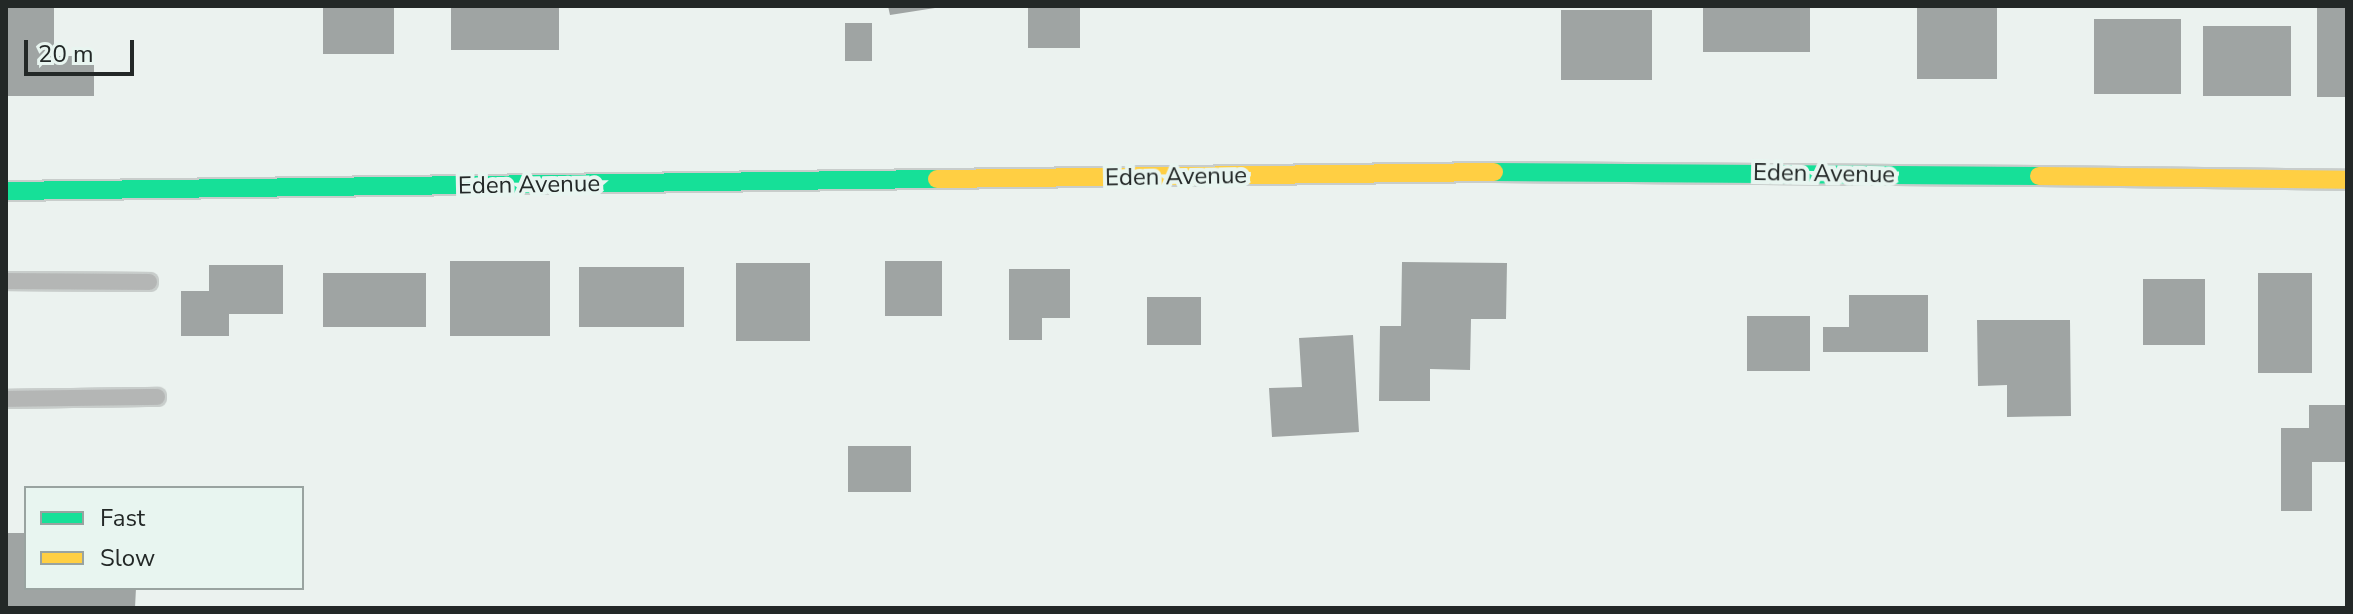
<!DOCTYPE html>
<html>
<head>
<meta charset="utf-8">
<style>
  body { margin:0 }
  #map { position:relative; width:2353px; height:614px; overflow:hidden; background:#ebf2ef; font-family:"Nunito Sans",sans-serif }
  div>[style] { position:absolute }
  .building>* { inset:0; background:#9fa4a3 }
  .roads { filter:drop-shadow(2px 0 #c8cdcb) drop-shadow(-2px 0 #c8cdcb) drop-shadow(0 2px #c8cdcb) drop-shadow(0 -2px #c8cdcb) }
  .lane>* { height:16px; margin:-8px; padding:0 8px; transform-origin:8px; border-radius:8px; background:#b4b6b5 }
  .fast>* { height:18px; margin:-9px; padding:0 9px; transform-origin:9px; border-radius:9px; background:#16e098 }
  .slow>* { height:18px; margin:-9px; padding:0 9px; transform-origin:9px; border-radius:9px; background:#ffcf43 }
  span { translate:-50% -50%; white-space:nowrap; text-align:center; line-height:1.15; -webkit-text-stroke:8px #e8f5f0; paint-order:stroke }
  .street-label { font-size:24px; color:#232827 }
  .frame { position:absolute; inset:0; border:8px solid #232827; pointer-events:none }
  .legend { position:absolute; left:24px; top:486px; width:280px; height:104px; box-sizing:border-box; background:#e8f5f0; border:2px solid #99a3a0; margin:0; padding:10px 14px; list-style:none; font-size:24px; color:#232827 }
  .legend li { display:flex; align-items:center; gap:16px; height:40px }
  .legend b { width:40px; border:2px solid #99a3a0 }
  .scale { position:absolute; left:24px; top:40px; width:110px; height:36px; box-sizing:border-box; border:4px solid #232827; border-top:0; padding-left:10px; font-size:24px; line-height:28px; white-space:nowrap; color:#232827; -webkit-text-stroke:6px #e8f5f0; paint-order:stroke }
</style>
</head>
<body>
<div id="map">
  <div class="building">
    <i style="clip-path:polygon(323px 6px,394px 6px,394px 54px,323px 54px)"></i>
    <i style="clip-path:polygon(451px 6px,559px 6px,559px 50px,451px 50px)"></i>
    <i style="clip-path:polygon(888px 6px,935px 6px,935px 8px,890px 15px)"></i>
    <i style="clip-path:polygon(1028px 6px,1080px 6px,1080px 48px,1028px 48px)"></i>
    <i style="clip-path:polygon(1703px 6px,1810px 6px,1810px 52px,1703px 52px)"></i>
    <i style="clip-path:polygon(1917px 6px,1997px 6px,1997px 79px,1917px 79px)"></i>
    <i style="clip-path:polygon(2317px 6px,2347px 6px,2347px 97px,2317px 97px)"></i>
    <i style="clip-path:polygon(6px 7px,54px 7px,54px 56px,94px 56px,94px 96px,6px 96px)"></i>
    <i style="clip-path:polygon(1561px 10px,1652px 10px,1652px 80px,1561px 80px)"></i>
    <i style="clip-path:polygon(2094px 19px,2181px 19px,2181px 94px,2094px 94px)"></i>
    <i style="clip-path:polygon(845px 23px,872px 23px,872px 61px,845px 61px)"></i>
    <i style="clip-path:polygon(2203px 26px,2291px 26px,2291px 96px,2203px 96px)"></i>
    <i style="clip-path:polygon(450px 261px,550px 261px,550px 336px,450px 336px)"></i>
    <i style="clip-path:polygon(885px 261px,942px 261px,942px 316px,885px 316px)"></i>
    <i style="clip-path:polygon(1402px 262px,1507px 263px,1506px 319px,1471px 319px,1470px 370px,1430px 369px,1430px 401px,1379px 401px,1380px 326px,1401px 326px)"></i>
    <i style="clip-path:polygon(736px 263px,810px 263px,810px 341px,736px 341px)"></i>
    <i style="clip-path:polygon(209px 265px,283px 265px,283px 314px,229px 314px,229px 336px,181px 336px,181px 291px,209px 291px)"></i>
    <i style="clip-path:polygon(579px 267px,684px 267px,684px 327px,579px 327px)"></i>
    <i style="clip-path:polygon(1009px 269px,1070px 269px,1070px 318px,1042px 318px,1042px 340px,1009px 340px)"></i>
    <i style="clip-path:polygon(323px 273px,426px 273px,426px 327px,323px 327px)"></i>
    <i style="clip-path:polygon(2258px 273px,2312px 273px,2312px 373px,2258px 373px)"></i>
    <i style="clip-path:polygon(2143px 279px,2205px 279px,2205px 345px,2143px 345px)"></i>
    <i style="clip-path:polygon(1849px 295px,1928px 295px,1928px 352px,1823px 352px,1823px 327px,1849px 327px)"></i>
    <i style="clip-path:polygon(1147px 297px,1201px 297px,1201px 345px,1147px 345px)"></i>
    <i style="clip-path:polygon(1747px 316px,1810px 316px,1810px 371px,1747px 371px)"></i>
    <i style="clip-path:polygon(1977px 320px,2070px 320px,2071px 416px,2007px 417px,2007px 385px,1978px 386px)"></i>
    <i style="clip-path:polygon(1353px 335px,1359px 432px,1272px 437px,1269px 388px,1302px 387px,1299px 338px)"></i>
    <i style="clip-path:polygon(2309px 405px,2347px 405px,2347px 462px,2312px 462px,2312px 511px,2281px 511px,2281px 428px,2309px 428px)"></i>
    <i style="clip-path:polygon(848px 446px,911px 446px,911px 492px,848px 492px)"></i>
    <i style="clip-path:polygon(6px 533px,26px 533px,26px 588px,136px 588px,135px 608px,6px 608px)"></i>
  </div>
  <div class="roads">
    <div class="lane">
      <i style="left:6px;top:281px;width:143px;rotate:0.4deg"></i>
      <i style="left:6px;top:399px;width:151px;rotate:-0.8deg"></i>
    </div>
    <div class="fast">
      <i style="left:1494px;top:172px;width:545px;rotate:0.42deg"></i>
      <i style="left:6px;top:191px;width:931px;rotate:-0.74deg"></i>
    </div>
    <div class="slow">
      <i style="left:2039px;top:176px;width:308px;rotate:0.7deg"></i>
      <i style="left:937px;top:179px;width:557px;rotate:-0.72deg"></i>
    </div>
  </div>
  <div class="street-label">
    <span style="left:1824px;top:174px;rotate:1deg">Eden Avenue</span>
    <span style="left:1176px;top:177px;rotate:-1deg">Eden Avenue</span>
    <span style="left:529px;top:185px;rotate:-1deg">Eden Avenue</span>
  </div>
  <div class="frame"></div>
  <ul class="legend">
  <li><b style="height:10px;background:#16e098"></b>Fast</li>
  <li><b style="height:10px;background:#ffcf43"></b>Slow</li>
  </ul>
  <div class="scale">20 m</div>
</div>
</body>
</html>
